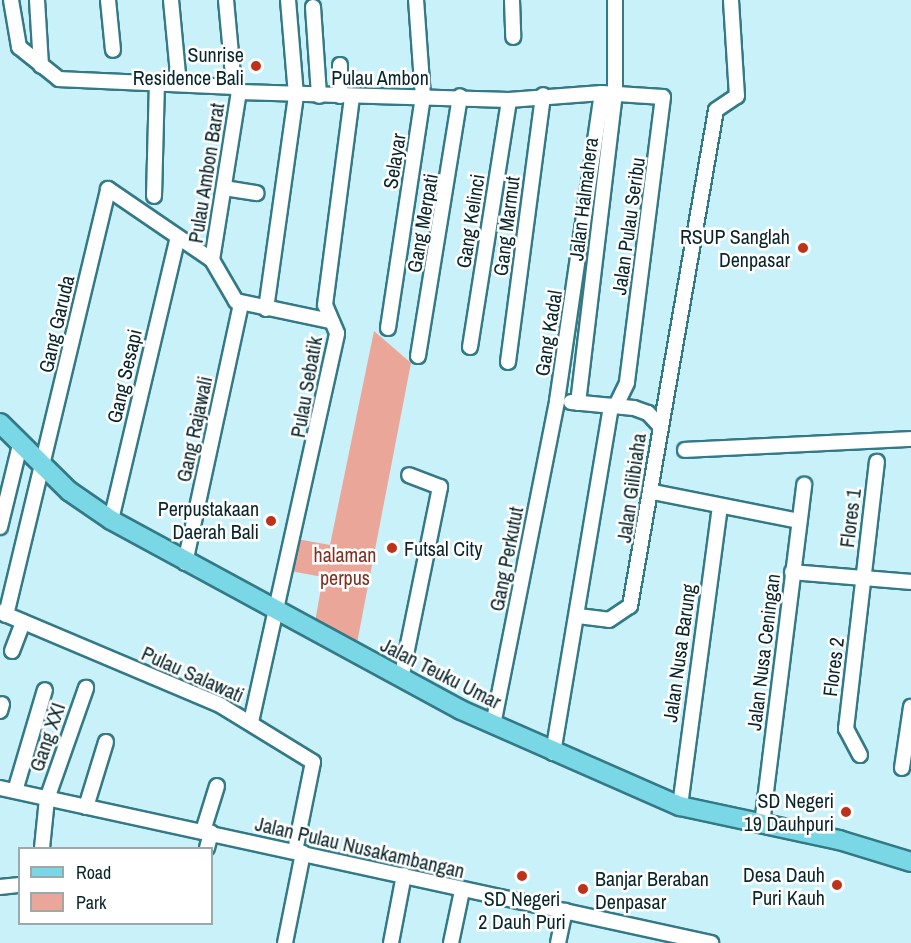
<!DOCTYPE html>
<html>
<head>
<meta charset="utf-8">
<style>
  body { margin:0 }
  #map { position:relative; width:911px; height:943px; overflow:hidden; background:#c9f1fa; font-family:"Archivo Narrow",sans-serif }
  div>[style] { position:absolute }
  .green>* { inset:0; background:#eaa698 }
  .roads { filter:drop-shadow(2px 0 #337986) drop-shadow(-2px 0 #337986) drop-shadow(0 2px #337986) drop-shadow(0 -2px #337986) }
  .minor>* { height:14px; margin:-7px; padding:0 7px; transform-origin:7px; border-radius:7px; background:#fff }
  .major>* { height:18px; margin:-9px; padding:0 9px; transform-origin:9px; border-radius:9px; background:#7ad7e6 }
  .dots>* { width:16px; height:16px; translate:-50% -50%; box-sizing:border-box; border:3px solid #fff; border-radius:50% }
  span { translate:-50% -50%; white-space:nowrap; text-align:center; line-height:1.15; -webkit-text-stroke:5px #fff; paint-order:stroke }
  .poi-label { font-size:20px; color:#08252b }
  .right { translate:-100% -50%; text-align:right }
  .left { translate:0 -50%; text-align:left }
  .street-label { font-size:20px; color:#08252b }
  .park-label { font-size:20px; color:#802f20 }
  .legend { position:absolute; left:18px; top:847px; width:195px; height:78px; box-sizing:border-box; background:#fff; border:2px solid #9ca8aa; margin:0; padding:8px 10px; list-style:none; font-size:18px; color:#08252b }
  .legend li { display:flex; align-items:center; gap:12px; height:30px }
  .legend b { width:30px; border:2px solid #9ca8aa }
</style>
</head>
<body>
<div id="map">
  <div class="green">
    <i style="clip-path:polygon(374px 331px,411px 363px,357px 643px,315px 622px,323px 577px,290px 571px,297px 539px,330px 545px)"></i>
  </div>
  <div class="roads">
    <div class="minor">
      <i style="left:11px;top:0;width:48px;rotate:80.3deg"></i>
      <i style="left:19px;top:47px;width:51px;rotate:38.7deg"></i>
      <i style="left:59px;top:79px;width:175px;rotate:2.6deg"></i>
      <i style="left:37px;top:0;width:66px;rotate:86.5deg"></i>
      <i style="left:108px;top:0;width:50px;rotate:84.3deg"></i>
      <i style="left:171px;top:0;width:84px;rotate:84.6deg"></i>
      <i style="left:226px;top:0;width:87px;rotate:84.7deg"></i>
      <i style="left:234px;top:87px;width:7px;rotate:45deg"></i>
      <i style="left:239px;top:92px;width:270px;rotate:1.7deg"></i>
      <i style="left:509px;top:100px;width:93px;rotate:-4.3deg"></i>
      <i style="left:602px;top:93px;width:61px;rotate:3.8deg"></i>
      <i style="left:663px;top:97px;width:288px;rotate:97.2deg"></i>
      <i style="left:627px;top:383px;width:25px;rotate:116deg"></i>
      <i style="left:512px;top:0;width:37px;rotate:88deg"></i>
      <i style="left:313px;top:7px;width:89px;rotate:86.1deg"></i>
      <i style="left:340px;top:65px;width:31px;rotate:90deg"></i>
      <i style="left:224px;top:188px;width:33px;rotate:9deg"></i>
      <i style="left:154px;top:196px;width:111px;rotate:-88.5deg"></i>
      <i style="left:212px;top:260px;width:170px;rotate:-80.9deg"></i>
      <i style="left:212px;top:260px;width:48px;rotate:59.7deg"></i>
      <i style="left:236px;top:301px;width:96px;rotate:12deg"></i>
      <i style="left:266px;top:309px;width:216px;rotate:-82deg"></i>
      <i style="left:296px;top:95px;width:95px;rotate:-94.8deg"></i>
      <i style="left:388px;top:328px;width:234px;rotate:-81.4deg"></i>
      <i style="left:423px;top:97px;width:97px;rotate:-94.1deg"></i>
      <i style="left:470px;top:347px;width:250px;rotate:-81deg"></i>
      <i style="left:418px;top:356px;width:263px;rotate:-80.8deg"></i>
      <i style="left:508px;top:362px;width:269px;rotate:-82.5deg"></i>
      <i style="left:571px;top:402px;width:63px;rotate:5.4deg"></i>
      <i style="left:634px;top:408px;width:15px;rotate:20deg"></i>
      <i style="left:648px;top:413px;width:18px;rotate:47deg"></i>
      <i style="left:578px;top:403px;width:313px;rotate:-83.2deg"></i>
      <i style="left:615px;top:92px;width:92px;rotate:-90deg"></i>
      <i style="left:685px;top:450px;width:226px;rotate:-2.8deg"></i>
      <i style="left:653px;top:492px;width:149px;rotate:11.2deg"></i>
      <i style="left:111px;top:520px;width:288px;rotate:-76.7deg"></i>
      <i style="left:0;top:527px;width:84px;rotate:-76.3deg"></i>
      <i style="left:185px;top:563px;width:266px;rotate:-77.8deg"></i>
      <i style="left:792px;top:572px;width:119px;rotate:4.8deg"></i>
      <i style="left:0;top:612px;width:239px;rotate:22.9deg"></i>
      <i style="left:220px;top:705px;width:109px;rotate:31.5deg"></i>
      <i style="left:313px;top:762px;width:91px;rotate:101.4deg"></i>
      <i style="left:6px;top:615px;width:438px;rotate:-76.5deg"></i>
      <i style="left:108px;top:189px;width:126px;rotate:34.3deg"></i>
      <i style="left:578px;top:616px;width:31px;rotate:7deg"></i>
      <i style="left:609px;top:620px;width:25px;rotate:-34deg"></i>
      <i style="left:630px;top:606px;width:503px;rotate:-80.16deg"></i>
      <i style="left:716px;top:110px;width:25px;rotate:-34deg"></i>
      <i style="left:737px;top:96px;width:96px;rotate:-93.6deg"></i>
      <i style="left:12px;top:651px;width:31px;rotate:-69deg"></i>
      <i style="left:401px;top:679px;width:196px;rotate:-78.5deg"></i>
      <i style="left:440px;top:487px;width:33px;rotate:-159deg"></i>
      <i style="left:0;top:711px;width:7px;rotate:-74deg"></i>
      <i style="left:251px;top:722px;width:398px;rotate:-77.5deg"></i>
      <i style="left:337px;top:333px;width:30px;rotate:-113deg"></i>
      <i style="left:325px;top:305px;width:211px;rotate:-82.6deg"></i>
      <i style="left:493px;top:725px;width:330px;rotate:-78.8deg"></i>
      <i style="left:557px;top:401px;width:311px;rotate:-81.7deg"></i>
      <i style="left:553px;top:753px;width:352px;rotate:-80.5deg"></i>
      <i style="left:860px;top:755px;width:30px;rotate:-118deg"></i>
      <i style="left:846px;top:729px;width:269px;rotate:-83.4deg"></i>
      <i style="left:902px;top:768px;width:62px;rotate:-81.6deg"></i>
      <i style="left:0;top:788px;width:728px;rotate:12.3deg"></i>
      <i style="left:15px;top:791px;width:105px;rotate:-73.5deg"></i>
      <i style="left:680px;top:806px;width:302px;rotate:-82.4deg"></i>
      <i style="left:86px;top:807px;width:68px;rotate:-72.9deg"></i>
      <i style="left:762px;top:824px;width:342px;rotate:-82.9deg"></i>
      <i style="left:203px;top:831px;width:47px;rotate:-72.7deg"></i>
      <i style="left:42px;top:848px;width:49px;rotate:-84.2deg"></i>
      <i style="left:47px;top:799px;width:118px;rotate:-70.6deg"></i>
      <i style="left:207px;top:848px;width:16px;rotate:-75deg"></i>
      <i style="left:0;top:887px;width:20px;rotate:-6deg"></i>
      <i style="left:285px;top:943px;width:92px;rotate:-78.7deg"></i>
      <i style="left:391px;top:943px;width:69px;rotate:-79.2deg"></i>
      <i style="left:451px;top:943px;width:53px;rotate:-78.1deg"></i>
      <i style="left:558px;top:943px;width:33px;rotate:-78deg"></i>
    </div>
    <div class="major">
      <i style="left:0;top:423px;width:97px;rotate:44.6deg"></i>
      <i style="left:69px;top:491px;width:51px;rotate:34.6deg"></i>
      <i style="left:111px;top:520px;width:398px;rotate:28.5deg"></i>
      <i style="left:461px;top:710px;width:239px;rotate:23.7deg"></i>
      <i style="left:680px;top:806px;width:163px;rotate:12.1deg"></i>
      <i style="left:839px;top:840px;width:75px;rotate:17deg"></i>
    </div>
  </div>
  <div class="dots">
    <i style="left:256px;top:66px;background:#be321a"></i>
    <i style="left:803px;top:248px;background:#be321a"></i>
    <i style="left:271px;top:521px;background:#be321a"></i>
    <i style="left:392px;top:548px;background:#be321a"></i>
    <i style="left:846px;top:812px;background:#be321a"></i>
    <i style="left:522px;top:876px;background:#be321a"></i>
    <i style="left:837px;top:885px;background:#be321a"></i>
    <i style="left:583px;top:889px;background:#be321a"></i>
  </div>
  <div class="poi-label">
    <span class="right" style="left:244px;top:66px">Sunrise<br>Residence Bali</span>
    <span class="right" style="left:790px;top:248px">RSUP Sanglah<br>Denpasar</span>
    <span class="right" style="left:259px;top:520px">Perpustakaan<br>Daerah Bali</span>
    <span class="left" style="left:404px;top:548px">Futsal City</span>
    <span class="right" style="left:834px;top:812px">SD Negeri<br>19 Dauhpuri</span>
    <span class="right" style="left:825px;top:886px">Desa Dauh<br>Puri Kauh</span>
    <span class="left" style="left:595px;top:890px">Banjar Beraban<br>Denpasar</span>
    <span style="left:522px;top:910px">SD Negeri<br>2 Dauh Puri</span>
  </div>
  <div class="street-label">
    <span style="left:380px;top:77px">Pulau Ambon</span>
    <span style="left:394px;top:161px;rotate:-81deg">Selayar</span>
    <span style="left:206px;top:173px;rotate:-81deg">Pulau Ambon Barat</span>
    <span style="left:583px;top:199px;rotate:-83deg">Jalan Halmahera</span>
    <span style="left:470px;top:221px;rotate:-81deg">Gang Kelinci</span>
    <span style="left:422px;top:223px;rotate:-80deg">Gang Merpati</span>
    <span style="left:506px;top:226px;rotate:-83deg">Gang Marmut</span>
    <span style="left:628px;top:226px;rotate:-82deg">Jalan Pulau Seribu</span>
    <span style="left:56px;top:324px;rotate:-77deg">Gang Garuda</span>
    <span style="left:548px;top:333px;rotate:-81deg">Gang Kadal</span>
    <span style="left:124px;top:376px;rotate:-77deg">Gang Sesapi</span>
    <span style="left:306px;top:387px;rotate:-80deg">Pulau Sebatik</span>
    <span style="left:194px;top:429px;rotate:-78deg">Gang Rajawali</span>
    <span style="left:631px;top:488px;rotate:-82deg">Jalan Gilibiaha</span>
    <span style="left:850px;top:518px;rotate:-83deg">Flores 1</span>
    <span style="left:506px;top:559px;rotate:-79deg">Gang Perkutut</span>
    <span style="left:763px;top:652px;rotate:-83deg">Jalan Nusa Ceningan</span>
    <span style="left:679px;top:653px;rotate:-82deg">Jalan Nusa Barung</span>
    <span style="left:833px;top:667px;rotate:-83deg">Flores 2</span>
    <span style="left:441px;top:673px;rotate:27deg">Jalan Teuku Umar</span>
    <span style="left:193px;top:674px;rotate:24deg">Pulau Salawati</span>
    <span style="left:47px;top:737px;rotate:-71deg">Gang XXI</span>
    <span style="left:360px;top:847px;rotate:13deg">Jalan Pulau Nusakambangan</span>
  </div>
  <div class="park-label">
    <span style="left:345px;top:566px">halaman<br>perpus</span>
  </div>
  <ul class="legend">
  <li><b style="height:8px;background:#7ad7e6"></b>Road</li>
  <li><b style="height:16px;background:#eaa698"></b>Park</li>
  </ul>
</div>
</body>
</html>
